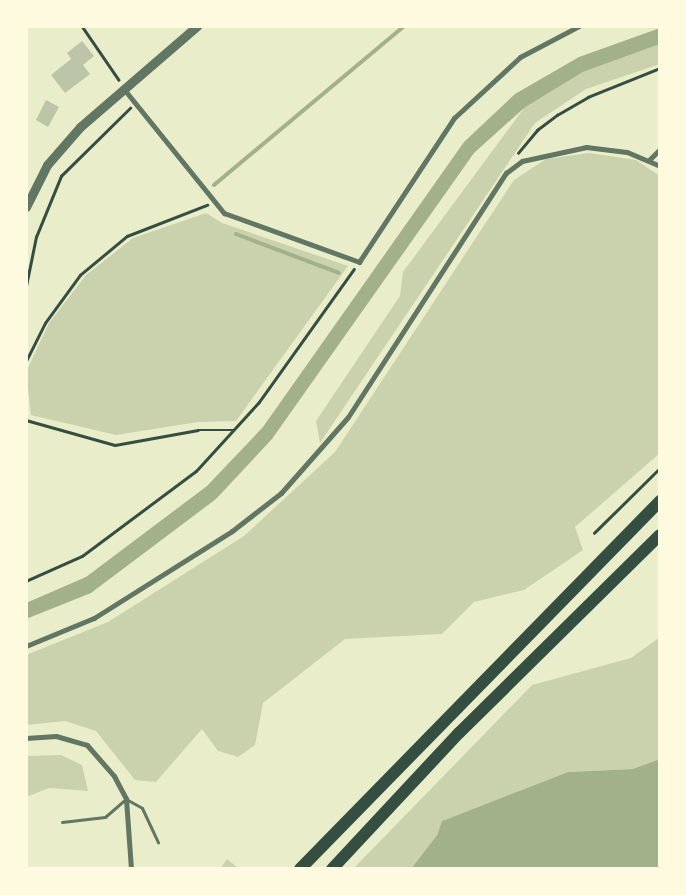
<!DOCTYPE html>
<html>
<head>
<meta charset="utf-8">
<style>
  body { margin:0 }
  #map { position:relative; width:686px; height:895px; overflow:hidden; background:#e9edc9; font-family:"DM Sans",sans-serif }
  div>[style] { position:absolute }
  .green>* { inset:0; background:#cad2ad }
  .water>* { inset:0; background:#a3b18a }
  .stream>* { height:4px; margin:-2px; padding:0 2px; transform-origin:2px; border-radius:2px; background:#a3b18a }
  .building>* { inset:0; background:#bcc5a7 }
  .path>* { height:2.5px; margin:-1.25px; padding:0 1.25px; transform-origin:1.25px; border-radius:1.25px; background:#344e41 }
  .service>* { height:3px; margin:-1.5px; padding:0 1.5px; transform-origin:1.5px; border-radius:1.5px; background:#617663 }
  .minor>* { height:5px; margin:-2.5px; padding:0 2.5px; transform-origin:2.5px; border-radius:2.5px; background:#617663 }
  .tertiary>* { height:9px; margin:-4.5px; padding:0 4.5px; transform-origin:4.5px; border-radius:4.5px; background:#617663 }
  .motorway>* { height:12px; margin:-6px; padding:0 6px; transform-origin:6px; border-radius:6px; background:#344e41 }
  span { translate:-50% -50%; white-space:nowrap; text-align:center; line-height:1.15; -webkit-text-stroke:4px #fefae0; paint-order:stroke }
  .frame { position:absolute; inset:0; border:28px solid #fefae0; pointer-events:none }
</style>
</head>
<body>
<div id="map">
  <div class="green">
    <i style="clip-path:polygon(660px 44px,660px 64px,586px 89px,535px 123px,320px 443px,316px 421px,400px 296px,403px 272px,524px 108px,583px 72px)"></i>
    <i style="clip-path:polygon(589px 153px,636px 160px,660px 176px,660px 453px,575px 527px,583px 550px,524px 590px,474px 602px,442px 634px,345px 639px,263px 703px,255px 745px,238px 757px,218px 751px,202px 729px,156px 782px,135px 780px,96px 731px,65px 721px,26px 725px,26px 655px,108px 622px,244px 536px,335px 452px,514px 180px,546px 159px)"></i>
    <i style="clip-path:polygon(206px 213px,222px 223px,348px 266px,236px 421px,198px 422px,116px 435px,31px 415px,26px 372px,49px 323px,86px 275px,133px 238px)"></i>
    <i style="clip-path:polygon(660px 637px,660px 759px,634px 769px,568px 772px,442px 821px,437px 835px,411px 869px,353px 869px,532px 685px,631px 658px)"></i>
    <i style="clip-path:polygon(61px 755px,82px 765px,88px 791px,49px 788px,26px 797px,26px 756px)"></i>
    <i style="clip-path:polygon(227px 859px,239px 869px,220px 869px)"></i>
  </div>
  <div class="water">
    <i style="clip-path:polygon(660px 28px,660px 44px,583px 72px,524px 108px,474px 153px,272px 439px,216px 499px,91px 593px,26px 619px,26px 603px,86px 577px,207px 486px,263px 427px,464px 142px,515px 94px,579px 57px)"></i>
    <i style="clip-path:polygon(660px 759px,660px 869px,411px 869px,437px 835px,442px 821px,568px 772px,633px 769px)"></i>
  </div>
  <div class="stream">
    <i style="left:214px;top:185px;width:248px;rotate:-39.9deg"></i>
    <i style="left:236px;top:234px;width:110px;rotate:20.7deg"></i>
  </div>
  <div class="building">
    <i style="clip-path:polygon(82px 41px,94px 56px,83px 65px,90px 74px,65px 93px,51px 75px,71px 59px,67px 53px)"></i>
    <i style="clip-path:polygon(46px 100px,59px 107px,48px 127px,36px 120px)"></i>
  </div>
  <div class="path">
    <i style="left:82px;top:26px;width:65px;rotate:55.6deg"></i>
    <i style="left:518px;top:153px;width:30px;rotate:-50deg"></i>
    <i style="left:537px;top:130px;width:25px;rotate:-37deg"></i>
    <i style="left:557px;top:115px;width:36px;rotate:-30deg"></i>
    <i style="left:588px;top:97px;width:78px;rotate:-21.9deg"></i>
    <i style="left:26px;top:286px;width:50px;rotate:-78.5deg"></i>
    <i style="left:36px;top:237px;width:66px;rotate:-67.7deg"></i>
    <i style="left:61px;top:176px;width:97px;rotate:-44.6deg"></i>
    <i style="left:26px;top:361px;width:42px;rotate:-63.4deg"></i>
    <i style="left:45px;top:323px;width:59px;rotate:-53.9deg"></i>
    <i style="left:80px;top:275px;width:61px;rotate:-39.7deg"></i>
    <i style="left:127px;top:236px;width:86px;rotate:-21.2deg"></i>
    <i style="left:26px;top:420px;width:92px;rotate:15.7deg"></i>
    <i style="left:115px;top:445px;width:84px;rotate:-10.2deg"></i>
    <i style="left:198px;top:430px;width:36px"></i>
    <i style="left:594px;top:533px;width:93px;rotate:-44.6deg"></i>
    <i style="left:26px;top:581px;width:61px;rotate:-24.1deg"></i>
    <i style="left:82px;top:556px;width:142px;rotate:-36.7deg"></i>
    <i style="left:196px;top:471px;width:93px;rotate:-47.6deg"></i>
    <i style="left:259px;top:402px;width:163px;rotate:-54.5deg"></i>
  </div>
  <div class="service">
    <i style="left:62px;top:822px;width:43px;rotate:-6.6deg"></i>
    <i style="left:105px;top:817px;width:28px;rotate:-41deg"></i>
    <i style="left:126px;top:799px;width:18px;rotate:29deg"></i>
    <i style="left:142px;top:808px;width:38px;rotate:65deg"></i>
  </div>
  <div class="minor">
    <i style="left:123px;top:88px;width:161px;rotate:51.1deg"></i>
    <i style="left:224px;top:213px;width:144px;rotate:19.9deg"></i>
    <i style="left:359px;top:262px;width:173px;rotate:-56.6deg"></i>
    <i style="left:454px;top:118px;width:90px;rotate:-42.7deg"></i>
    <i style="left:520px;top:57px;width:67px;rotate:-27.7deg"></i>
    <i style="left:649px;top:160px;width:16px;rotate:-45deg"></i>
    <i style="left:26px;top:646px;width:74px;rotate:-22.4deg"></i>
    <i style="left:94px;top:618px;width:163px;rotate:-32.2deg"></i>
    <i style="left:232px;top:531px;width:62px;rotate:-37.8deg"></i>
    <i style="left:281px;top:493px;width:101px;rotate:-48.6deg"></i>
    <i style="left:348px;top:417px;width:291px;rotate:-57.1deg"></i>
    <i style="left:506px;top:173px;width:20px;rotate:-37deg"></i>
    <i style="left:522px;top:161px;width:66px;rotate:-12.3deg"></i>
    <i style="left:586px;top:147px;width:41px;rotate:7deg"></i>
    <i style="left:627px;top:152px;width:36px;rotate:23deg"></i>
    <i style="left:26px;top:738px;width:30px;rotate:-4deg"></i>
    <i style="left:56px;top:736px;width:32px;rotate:16deg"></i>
    <i style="left:87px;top:745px;width:41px;rotate:48.9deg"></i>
    <i style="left:114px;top:776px;width:26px;rotate:62deg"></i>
    <i style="left:126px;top:799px;width:70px;rotate:85.9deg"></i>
  </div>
  <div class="tertiary">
    <i style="left:26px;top:207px;width:47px;rotate:-63.4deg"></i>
    <i style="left:47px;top:165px;width:50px;rotate:-49deg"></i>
    <i style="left:80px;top:127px;width:155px;rotate:-40.8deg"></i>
  </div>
  <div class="motorway">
    <i style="left:300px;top:869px;width:515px;rotate:-45.63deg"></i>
    <i style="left:332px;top:869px;width:186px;rotate:-47deg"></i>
    <i style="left:459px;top:733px;width:282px;rotate:-44.6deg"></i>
  </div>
  <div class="frame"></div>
</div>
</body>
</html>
